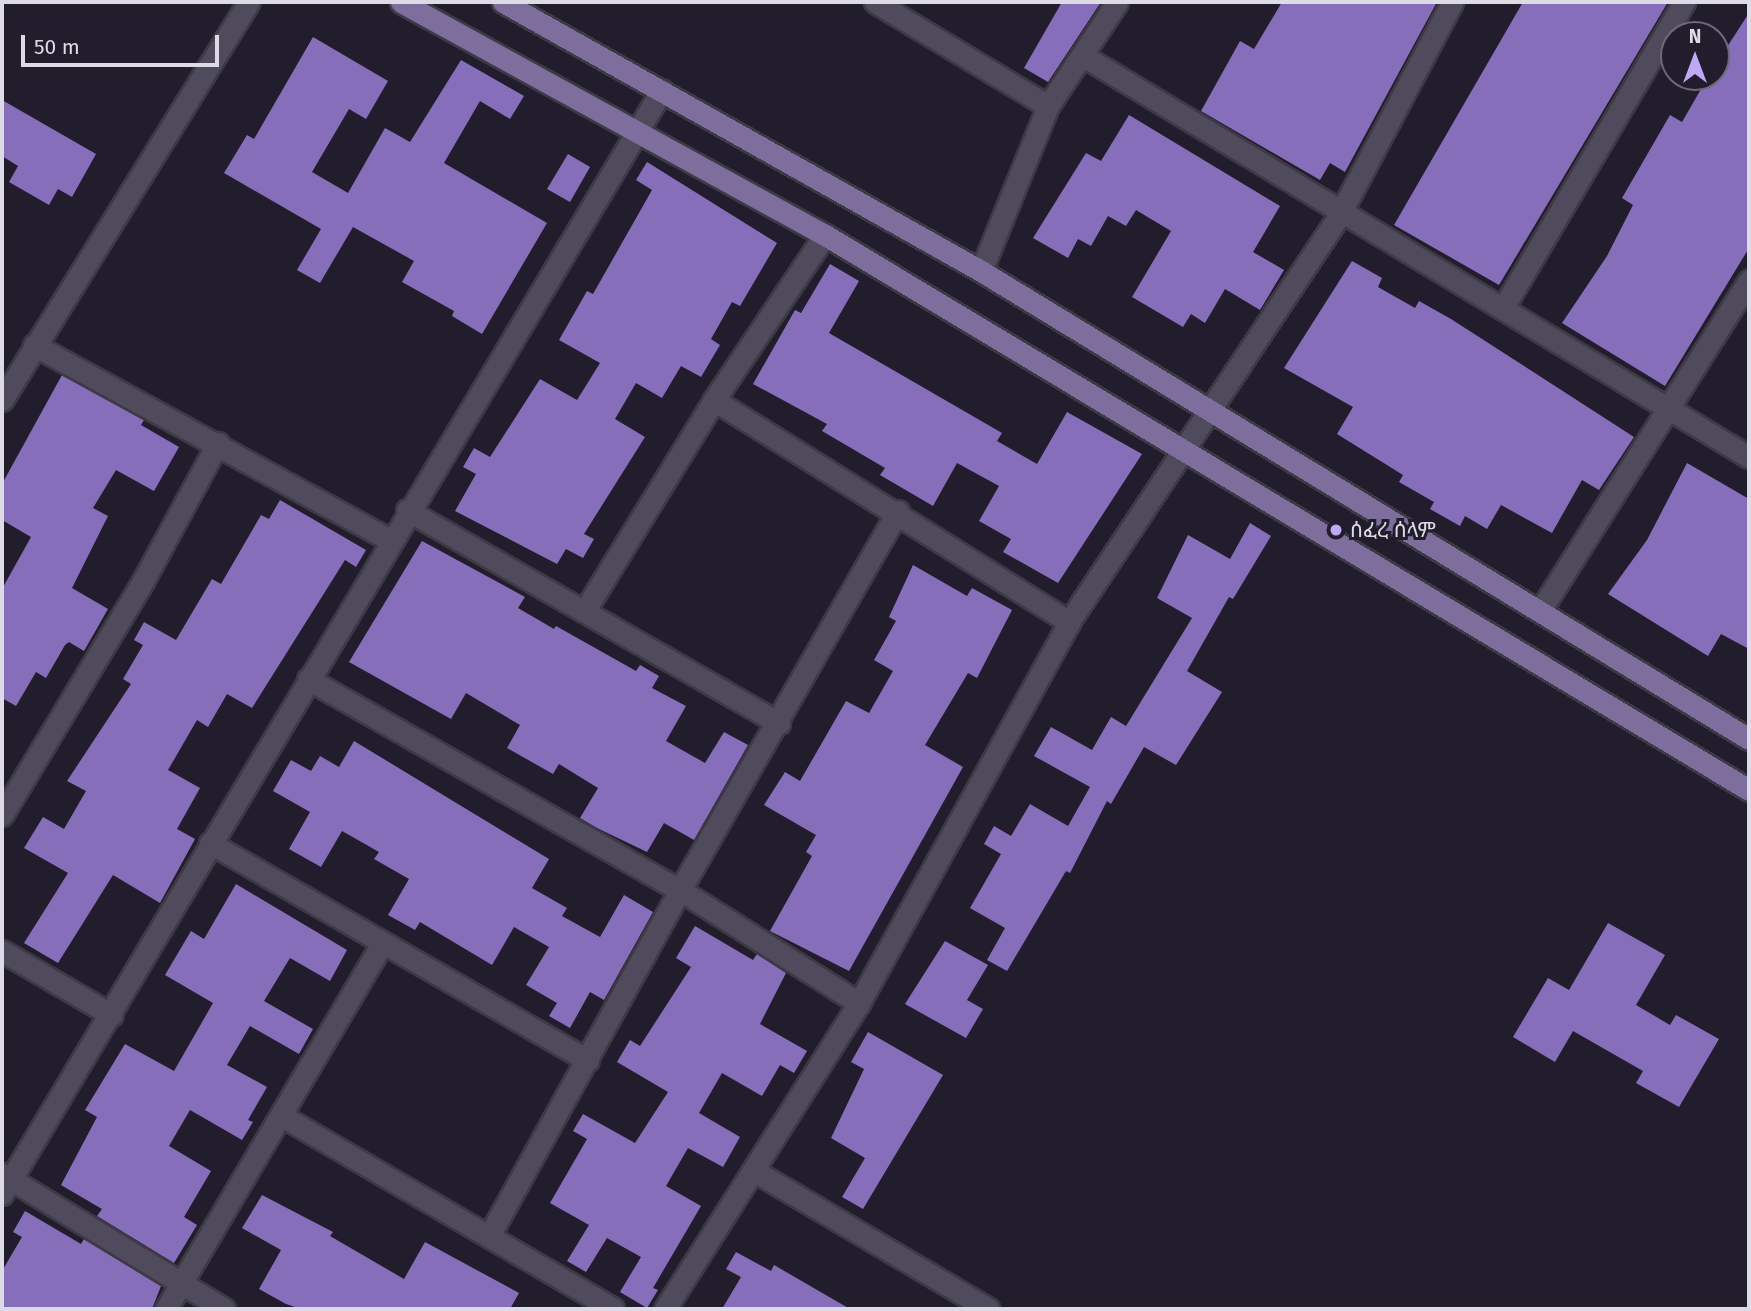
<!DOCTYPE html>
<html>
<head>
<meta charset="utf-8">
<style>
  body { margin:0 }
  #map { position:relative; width:1751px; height:1311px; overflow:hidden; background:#221d2c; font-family:"Fira Sans","Noto Sans Ethiopic",sans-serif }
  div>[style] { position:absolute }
  .building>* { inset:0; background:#876ebb }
  .roads { filter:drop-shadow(2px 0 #3d3a46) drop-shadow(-2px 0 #3d3a46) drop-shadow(0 2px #3d3a46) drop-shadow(0 -2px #3d3a46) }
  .minor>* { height:21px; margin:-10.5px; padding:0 10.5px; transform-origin:10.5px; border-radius:10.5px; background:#504b5c }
  .major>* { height:21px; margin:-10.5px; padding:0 10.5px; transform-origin:10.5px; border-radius:10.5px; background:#7d6e9e }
  .dots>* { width:19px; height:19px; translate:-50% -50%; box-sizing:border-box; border:4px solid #221d2c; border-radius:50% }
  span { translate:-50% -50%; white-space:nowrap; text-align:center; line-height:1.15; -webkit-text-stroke:6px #221d2c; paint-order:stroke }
  .poi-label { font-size:21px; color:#dddbe5 }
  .left { translate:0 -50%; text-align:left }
  .frame { position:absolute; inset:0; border:4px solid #dddbe5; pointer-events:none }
  .north { position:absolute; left:1660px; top:21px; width:70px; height:70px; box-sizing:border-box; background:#221d2c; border:2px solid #6d6976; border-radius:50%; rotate:0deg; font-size:19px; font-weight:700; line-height:28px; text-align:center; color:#dddbe5 }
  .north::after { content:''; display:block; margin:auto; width:24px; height:32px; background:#bfa9f4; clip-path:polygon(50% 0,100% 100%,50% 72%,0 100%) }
  .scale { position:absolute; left:21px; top:35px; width:198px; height:32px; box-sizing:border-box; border:4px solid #dddbe5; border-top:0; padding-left:9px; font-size:21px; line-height:24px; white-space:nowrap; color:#dddbe5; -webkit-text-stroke:5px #221d2c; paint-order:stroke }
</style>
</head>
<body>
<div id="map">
  <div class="building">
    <i style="clip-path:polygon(1062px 2px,1101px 2px,1048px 82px,1024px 68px)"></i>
    <i style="clip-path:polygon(1282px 2px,1437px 2px,1345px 172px,1330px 163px,1320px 180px,1201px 111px,1240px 41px,1254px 49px)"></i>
    <i style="clip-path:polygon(1523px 2px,1668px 2px,1499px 285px,1394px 225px)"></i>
    <i style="clip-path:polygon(1749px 13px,1749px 248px,1665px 386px,1562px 323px,1607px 256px,1633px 205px,1622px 198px,1670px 115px,1682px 122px,1708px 77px,1716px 77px,1716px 64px)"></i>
    <i style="clip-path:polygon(313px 37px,388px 81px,366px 119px,349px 109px,312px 172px,348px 193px,385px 128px,410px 142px,461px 60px,524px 96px,510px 119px,480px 101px,444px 163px,547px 223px,482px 334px,452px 316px,454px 311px,402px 282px,414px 261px,353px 227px,320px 283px,297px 270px,321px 229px,224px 173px,247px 135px,254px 139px)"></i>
    <i style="clip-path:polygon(2px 100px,96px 154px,72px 197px,58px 189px,49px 205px,9px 182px,18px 166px,2px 156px)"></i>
    <i style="clip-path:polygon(1129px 115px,1280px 206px,1253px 252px,1284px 270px,1260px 310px,1225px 289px,1205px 323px,1191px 314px,1183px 327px,1132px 297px,1171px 231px,1136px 210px,1126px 226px,1108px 216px,1091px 246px,1078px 239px,1068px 258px,1033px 238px,1086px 153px,1101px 161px)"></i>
    <i style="clip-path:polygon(568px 154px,590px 167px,570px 202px,547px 189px)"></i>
    <i style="clip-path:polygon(647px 162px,777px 243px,740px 306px,732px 302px,711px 339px,720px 345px,701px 377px,681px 366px,662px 398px,636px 383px,615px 419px,645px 437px,584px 534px,594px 539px,583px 558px,566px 549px,557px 564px,455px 511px,476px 474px,463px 467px,474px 448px,490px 457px,540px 379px,577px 400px,600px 363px,559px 340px,587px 291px,593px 294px,652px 190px,636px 180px)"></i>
    <i style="clip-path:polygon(1352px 261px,1382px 278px,1378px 287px,1415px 308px,1419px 301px,1451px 319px,1634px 437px,1599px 490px,1582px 480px,1552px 533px,1501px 505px,1487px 529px,1465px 516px,1460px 526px,1430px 509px,1434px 502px,1399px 482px,1403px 475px,1337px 434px,1353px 407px,1284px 368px)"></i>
    <i style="clip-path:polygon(830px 264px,859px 281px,829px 333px,1002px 433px,997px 441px,1037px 464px,1067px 412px,1142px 454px,1058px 583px,1003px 552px,1011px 539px,979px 521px,999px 486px,957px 463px,933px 506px,880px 475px,885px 468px,822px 431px,827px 424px,753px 384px,795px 310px,801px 313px)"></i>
    <i style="clip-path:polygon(62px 375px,144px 420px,141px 425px,179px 447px,154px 491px,116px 470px,93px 508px,108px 516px,72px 588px,108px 609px,84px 651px,69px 642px,65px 645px,46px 678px,36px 672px,16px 706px,2px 698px,2px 589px,31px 537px,2px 520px,2px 484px)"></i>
    <i style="clip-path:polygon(1687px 463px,1749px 499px,1749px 649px,1721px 634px,1708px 656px,1608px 594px,1647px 540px)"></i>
    <i style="clip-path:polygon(280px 500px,366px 550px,356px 567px,345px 560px,252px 708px,227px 694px,208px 727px,197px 720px,168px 770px,200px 788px,177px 829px,195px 839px,160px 903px,113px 875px,58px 963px,24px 943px,68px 873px,24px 848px,43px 817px,64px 829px,86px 791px,67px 781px,131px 684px,123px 679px,143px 645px,134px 640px,144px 622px,176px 640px,212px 579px,221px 584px,261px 515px,269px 519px)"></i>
    <i style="clip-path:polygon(1250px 523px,1271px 536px,1233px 599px,1229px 597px,1187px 671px,1222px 692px,1176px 765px,1144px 747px,1111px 804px,1107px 801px,1070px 873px,1066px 871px,1007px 971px,987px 960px,1005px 928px,970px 908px,1001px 854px,984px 844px,994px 826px,1011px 836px,1030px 804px,1068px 826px,1090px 787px,1034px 756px,1051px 727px,1092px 750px,1111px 717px,1126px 726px,1192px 618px,1157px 598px,1188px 535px,1230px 559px)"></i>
    <i style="clip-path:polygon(422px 541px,525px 597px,518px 608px,554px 629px,556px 626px,636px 671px,640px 665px,659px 676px,652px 688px,686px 706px,666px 741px,705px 763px,724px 732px,748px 745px,694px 840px,664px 823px,647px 852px,597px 828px,580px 818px,598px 788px,559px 764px,553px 774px,507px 748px,520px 725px,466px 693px,451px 719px,349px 662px)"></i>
    <i style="clip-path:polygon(913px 565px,967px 596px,972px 588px,1012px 610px,977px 678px,968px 673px,925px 745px,963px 767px,849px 971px,770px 931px,812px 856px,806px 852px,816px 835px,764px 805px,785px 772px,800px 781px,846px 701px,869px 713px,893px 671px,874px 660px,896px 621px,889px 617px)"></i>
    <i style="clip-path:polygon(354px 741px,549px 859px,532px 888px,567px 908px,562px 916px,600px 937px,624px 895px,653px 912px,604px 1000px,590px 992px,570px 1028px,549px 1016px,557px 1003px,526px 985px,549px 947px,514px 927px,492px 965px,420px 922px,415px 930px,388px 915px,409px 879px,374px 859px,379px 852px,342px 831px,321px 867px,289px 849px,310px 812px,273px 791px,291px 760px,311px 771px,320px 756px,339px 767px)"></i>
    <i style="clip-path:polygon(236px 884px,347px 950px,330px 981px,290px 958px,264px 1001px,313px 1029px,299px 1054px,250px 1026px,227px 1065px,267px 1087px,248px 1120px,253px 1122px,242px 1140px,190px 1110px,169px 1146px,211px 1171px,184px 1217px,197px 1225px,174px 1263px,97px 1216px,102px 1209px,61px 1185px,97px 1117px,85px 1110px,125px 1044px,174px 1071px,213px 1003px,165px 975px,191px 931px,204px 939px)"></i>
    <i style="clip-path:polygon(1608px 923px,1665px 955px,1636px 1005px,1670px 1025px,1676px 1015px,1719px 1039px,1679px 1107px,1636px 1083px,1643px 1071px,1573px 1031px,1555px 1062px,1513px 1037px,1548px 978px,1569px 990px)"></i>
    <i style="clip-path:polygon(695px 926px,753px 960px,757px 954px,786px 973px,760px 1024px,807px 1051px,794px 1073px,780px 1065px,762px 1096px,722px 1073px,699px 1113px,740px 1137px,723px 1167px,688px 1148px,666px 1186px,701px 1206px,653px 1288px,658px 1290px,647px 1308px,620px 1292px,641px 1257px,607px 1238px,586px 1272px,567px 1261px,589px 1225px,550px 1203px,587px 1139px,573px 1131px,583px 1114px,635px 1143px,668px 1092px,617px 1062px,630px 1040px,640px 1046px,691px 967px,676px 958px)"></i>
    <i style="clip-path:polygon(945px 941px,988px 965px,967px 1000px,983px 1009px,966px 1038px,905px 1004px)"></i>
    <i style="clip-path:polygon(868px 1032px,943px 1075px,863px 1209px,842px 1197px,865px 1158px,831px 1138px,864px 1069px,851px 1062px)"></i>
    <i style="clip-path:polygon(262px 1195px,333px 1232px,330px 1236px,404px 1279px,425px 1242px,519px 1293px,510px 1309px,301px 1309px,286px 1304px,259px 1289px,281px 1250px,242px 1228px)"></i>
    <i style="clip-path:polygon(25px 1211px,81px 1244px,84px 1239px,161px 1286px,152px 1309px,2px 1309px,2px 1271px,22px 1237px,13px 1232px)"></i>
    <i style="clip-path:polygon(736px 1252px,771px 1271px,774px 1265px,850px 1309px,722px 1309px,741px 1277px,726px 1269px)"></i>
  </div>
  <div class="roads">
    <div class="minor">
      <i style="left:875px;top:2px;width:202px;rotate:31deg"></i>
      <i style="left:1085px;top:57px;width:775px;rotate:31.07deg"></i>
      <i style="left:981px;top:271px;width:178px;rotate:-67.9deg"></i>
      <i style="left:1048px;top:106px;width:125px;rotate:-56.4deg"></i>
      <i style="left:1503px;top:308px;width:356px;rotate:-59.4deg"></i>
      <i style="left:34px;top:345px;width:406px;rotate:28.7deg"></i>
      <i style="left:2px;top:400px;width:468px;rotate:-58.2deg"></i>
      <i style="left:714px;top:400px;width:419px;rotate:32deg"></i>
      <i style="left:407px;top:510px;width:429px;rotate:29.8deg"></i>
      <i style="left:585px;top:610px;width:246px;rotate:-58.4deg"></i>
      <i style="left:714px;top:400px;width:199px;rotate:-56.1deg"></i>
      <i style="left:1540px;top:611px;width:391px;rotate:-57.7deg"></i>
      <i style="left:308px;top:679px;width:428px;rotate:29.6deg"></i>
      <i style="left:680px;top:890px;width:212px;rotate:32.3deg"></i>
      <i style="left:2px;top:815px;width:273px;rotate:-58.9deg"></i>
      <i style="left:143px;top:581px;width:157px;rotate:-61.5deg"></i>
      <i style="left:210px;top:843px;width:436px;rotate:29.9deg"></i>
      <i style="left:2px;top:951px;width:127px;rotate:30.2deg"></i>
      <i style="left:282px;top:1116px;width:383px;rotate:30.2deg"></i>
      <i style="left:756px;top:1172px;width:270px;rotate:30.5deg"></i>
      <i style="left:2px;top:1174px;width:260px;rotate:31.3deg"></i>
      <i style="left:2px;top:1194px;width:1286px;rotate:-59.13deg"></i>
      <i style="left:489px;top:1236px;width:395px;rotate:-61.1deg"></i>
      <i style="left:680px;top:890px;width:437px;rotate:-60.1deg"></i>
      <i style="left:166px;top:1309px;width:424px;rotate:-59.4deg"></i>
      <i style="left:665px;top:1309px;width:362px;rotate:-57.6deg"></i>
      <i style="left:859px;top:1003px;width:435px;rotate:-61.1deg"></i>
      <i style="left:1069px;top:622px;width:492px;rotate:-56.4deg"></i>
      <i style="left:1341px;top:212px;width:238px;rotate:-62.1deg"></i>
    </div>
    <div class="major">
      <i style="left:401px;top:2px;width:484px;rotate:28.8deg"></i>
      <i style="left:825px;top:235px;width:1078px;rotate:30.99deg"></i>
      <i style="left:503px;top:2px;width:548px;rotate:29.37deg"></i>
      <i style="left:981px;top:271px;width:899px;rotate:31.36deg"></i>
    </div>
  </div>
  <div class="dots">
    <i style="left:1336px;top:530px;background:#bfa9f4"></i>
  </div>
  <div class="poi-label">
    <span class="left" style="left:1350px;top:530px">ሰፈረ ሰላም</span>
  </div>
  <div class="frame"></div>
  <div class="north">N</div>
  <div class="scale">50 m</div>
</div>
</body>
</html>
